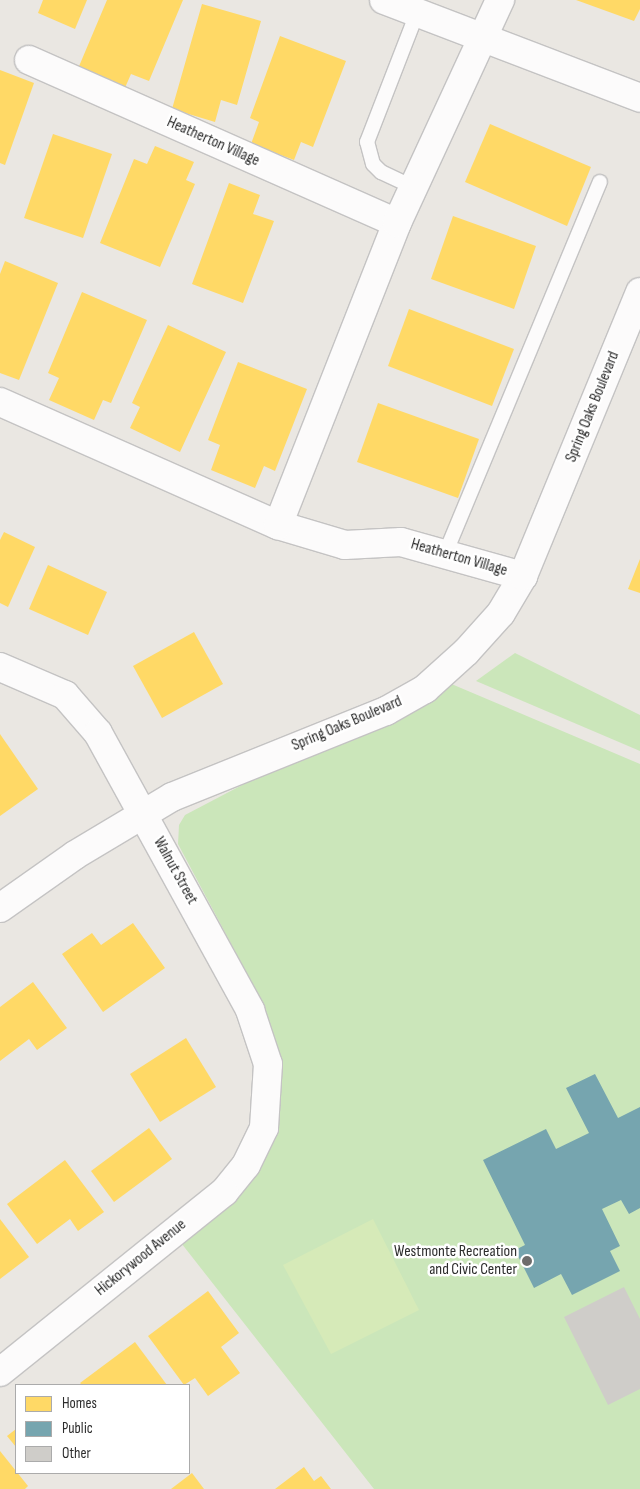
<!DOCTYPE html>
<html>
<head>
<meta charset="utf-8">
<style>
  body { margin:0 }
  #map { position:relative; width:640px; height:1489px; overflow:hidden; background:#eae7e2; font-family:"Sofia Sans Condensed",sans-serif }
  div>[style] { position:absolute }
  .green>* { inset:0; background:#cbe6ba }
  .pitch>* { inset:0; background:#d6eab8 }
  .homes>* { inset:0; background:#ffd966 }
  .public>* { inset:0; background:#76a5af }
  .building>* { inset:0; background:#cfcdc9 }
  .roads { filter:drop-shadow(1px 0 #c4c3c3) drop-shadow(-1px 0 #c4c3c3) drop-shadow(0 1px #c4c3c3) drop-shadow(0 -1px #c4c3c3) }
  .service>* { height:14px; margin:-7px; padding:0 7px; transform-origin:7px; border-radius:7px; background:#fcfbfb }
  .minor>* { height:28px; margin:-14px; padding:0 14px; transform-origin:14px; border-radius:14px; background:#fcfbfb }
  .tertiary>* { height:28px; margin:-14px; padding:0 14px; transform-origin:14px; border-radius:14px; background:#fcfbfb }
  .dots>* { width:14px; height:14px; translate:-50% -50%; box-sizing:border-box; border:2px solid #fff; border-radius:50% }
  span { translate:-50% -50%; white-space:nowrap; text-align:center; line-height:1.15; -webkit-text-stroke:5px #fff; paint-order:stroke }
  .street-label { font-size:16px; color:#2c2c2c }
  .poi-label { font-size:16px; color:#2c2c2c }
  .right { translate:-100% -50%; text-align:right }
  .legend { position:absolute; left:15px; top:1384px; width:175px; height:90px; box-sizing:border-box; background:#fff; border:1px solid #ababab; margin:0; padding:6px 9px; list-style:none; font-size:15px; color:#2c2c2c }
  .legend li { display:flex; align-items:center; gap:10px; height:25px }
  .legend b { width:25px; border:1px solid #ababab }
</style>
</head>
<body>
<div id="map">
  <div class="green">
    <i style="clip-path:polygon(515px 653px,640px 715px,640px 751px,476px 681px)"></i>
    <i style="clip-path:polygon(442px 680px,640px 764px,640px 1489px,374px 1489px,178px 1239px,225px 1198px,280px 1062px,262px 1002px,178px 844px,179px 825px,185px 815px)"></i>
  </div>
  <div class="pitch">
    <i style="clip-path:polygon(373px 1219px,419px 1310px,331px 1354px,283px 1265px)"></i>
  </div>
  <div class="homes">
    <i style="clip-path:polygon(43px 0,87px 0,75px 29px,38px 13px)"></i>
    <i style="clip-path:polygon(107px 0,183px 0,149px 81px,131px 74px,124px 90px,77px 71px)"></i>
    <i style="clip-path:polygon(576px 0,640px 0,640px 9px,634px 21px)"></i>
    <i style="clip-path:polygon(202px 4px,261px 21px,237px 105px,221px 100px,215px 122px,172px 109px)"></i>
    <i style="clip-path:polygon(280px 36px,346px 61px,313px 147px,301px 142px,294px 160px,251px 144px,259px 122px,250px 118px)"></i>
    <i style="clip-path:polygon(0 70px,34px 83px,5px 165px,0 163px)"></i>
    <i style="clip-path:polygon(490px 124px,591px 167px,567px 226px,465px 182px)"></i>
    <i style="clip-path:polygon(53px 134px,112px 154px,83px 238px,24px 218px)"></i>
    <i style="clip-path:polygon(155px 146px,194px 162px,186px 180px,195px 184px,160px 267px,100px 243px,134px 159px,147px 164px)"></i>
    <i style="clip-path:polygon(229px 183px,260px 195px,253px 214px,274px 221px,243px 303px,192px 284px)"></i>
    <i style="clip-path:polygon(453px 216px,536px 246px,514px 309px,431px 279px)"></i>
    <i style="clip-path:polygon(5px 261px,58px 283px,19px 380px,0 373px,0 274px)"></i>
    <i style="clip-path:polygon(82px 292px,147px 320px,111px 403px,103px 400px,94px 420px,49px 400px,59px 378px,48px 373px)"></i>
    <i style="clip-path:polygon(409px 309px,514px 349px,492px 406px,388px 366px)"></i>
    <i style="clip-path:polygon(168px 325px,226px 352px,180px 452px,130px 428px,140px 407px,132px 403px)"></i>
    <i style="clip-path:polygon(238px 362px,307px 389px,275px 471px,264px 466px,255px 488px,211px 470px,220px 445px,208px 440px)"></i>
    <i style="clip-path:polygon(378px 403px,479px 439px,458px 498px,357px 462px)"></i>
    <i style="clip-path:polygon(4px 532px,35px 547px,8px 607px,0 603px,0 540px)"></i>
    <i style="clip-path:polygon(640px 559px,640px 593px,628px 589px)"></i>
    <i style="clip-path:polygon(48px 565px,107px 592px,88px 635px,29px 609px)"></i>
    <i style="clip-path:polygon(194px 632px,223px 684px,162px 718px,133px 666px)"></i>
    <i style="clip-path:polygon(0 734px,38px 789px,0 816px)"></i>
    <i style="clip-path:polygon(133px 923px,165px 968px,103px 1012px,62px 954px,92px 933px,101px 945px)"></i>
    <i style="clip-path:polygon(33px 982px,67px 1028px,37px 1050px,29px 1039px,0 1061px,0 1007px)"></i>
    <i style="clip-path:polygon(186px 1038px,216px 1087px,160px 1122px,130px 1074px)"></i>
    <i style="clip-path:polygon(149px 1128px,172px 1159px,114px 1202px,91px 1171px)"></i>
    <i style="clip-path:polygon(65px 1160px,104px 1212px,78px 1231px,70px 1219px,37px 1244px,7px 1204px)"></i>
    <i style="clip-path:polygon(0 1219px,29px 1257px,0 1279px)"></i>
    <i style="clip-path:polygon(208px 1291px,239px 1333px,221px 1347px,240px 1373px,208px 1396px,195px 1378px,184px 1385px,148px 1336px)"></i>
    <i style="clip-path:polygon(135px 1342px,167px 1385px,82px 1385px,80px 1383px)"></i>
    <i style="clip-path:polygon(16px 1429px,16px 1447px,7px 1436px)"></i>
    <i style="clip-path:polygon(0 1451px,28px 1486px,25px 1489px,0 1489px)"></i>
    <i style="clip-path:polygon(304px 1467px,314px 1481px,321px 1476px,331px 1489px,275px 1489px)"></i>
    <i style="clip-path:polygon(192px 1473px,204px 1489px,171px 1489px)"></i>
  </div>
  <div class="public">
    <i style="clip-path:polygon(595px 1074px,618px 1118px,640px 1107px,640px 1208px,629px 1214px,621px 1200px,602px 1209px,620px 1246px,610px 1251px,620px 1271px,572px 1295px,561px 1274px,534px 1288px,515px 1250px,525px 1245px,483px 1160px,546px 1129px,556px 1149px,589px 1133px,566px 1088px)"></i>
  </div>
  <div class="building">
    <i style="clip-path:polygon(624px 1287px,640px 1319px,640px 1389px,608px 1405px,564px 1317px)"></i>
  </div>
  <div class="roads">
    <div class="service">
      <i style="left:413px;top:187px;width:35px;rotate:-155deg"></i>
      <i style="left:381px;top:172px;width:11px;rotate:-135deg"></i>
      <i style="left:373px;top:164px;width:23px;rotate:-105deg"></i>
      <i style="left:367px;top:142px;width:138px;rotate:-68.8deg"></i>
      <i style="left:445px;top:554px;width:403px;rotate:-67.4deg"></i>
    </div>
    <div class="minor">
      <i style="left:384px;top:0;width:274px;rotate:20.9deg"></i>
      <i style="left:29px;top:60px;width:402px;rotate:23.9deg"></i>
      <i style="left:0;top:402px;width:304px;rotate:23.9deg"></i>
      <i style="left:278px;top:525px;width:70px;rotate:16.6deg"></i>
      <i style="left:345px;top:545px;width:56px;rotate:-3.1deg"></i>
      <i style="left:401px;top:542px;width:127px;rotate:15.6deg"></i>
      <i style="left:278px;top:525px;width:325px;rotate:-68.5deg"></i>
      <i style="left:397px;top:223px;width:246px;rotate:-65.2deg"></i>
      <i style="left:0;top:667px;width:71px;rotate:23.3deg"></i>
      <i style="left:65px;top:695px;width:50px;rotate:49deg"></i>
      <i style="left:98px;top:733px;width:316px;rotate:61.2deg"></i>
      <i style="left:250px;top:1010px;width:57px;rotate:71.6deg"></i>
      <i style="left:268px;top:1064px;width:64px;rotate:93.6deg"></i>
      <i style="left:264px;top:1128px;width:41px;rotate:115.9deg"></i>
      <i style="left:246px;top:1165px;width:35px;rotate:129deg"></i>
      <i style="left:224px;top:1192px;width:287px;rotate:141.2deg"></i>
      <i style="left:0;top:908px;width:92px;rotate:-35.2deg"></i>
      <i style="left:75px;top:855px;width:113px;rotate:-30.9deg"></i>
      <i style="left:172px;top:797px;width:231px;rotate:-21.9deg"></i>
      <i style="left:386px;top:711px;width:45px;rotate:-29.4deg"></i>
      <i style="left:425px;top:689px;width:55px;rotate:-42.1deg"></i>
    </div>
    <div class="tertiary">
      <i style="left:466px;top:652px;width:52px;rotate:-48.1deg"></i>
      <i style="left:501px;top:613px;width:43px;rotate:-59.3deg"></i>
      <i style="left:523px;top:576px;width:307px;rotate:-67.6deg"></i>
    </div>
  </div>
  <div class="dots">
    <i style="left:527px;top:1261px;background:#6e6d6c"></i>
  </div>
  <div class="street-label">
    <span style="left:213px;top:142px;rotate:24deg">Heatherton Village</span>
    <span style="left:593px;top:407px;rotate:-68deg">Spring Oaks Boulevard</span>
    <span style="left:459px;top:558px;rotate:16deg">Heatherton Village</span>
    <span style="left:347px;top:724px;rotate:-23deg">Spring Oaks Boulevard</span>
    <span style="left:175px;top:871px;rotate:61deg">Walnut Street</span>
    <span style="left:141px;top:1258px;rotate:-39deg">Hickorywood Avenue</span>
  </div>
  <div class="poi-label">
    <span class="right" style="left:517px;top:1261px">Westmonte Recreation<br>and Civic Center</span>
  </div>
  <ul class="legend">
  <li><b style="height:14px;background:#ffd966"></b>Homes</li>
  <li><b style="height:14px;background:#76a5af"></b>Public</li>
  <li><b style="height:14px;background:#cfcdc9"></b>Other</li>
  </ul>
</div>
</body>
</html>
